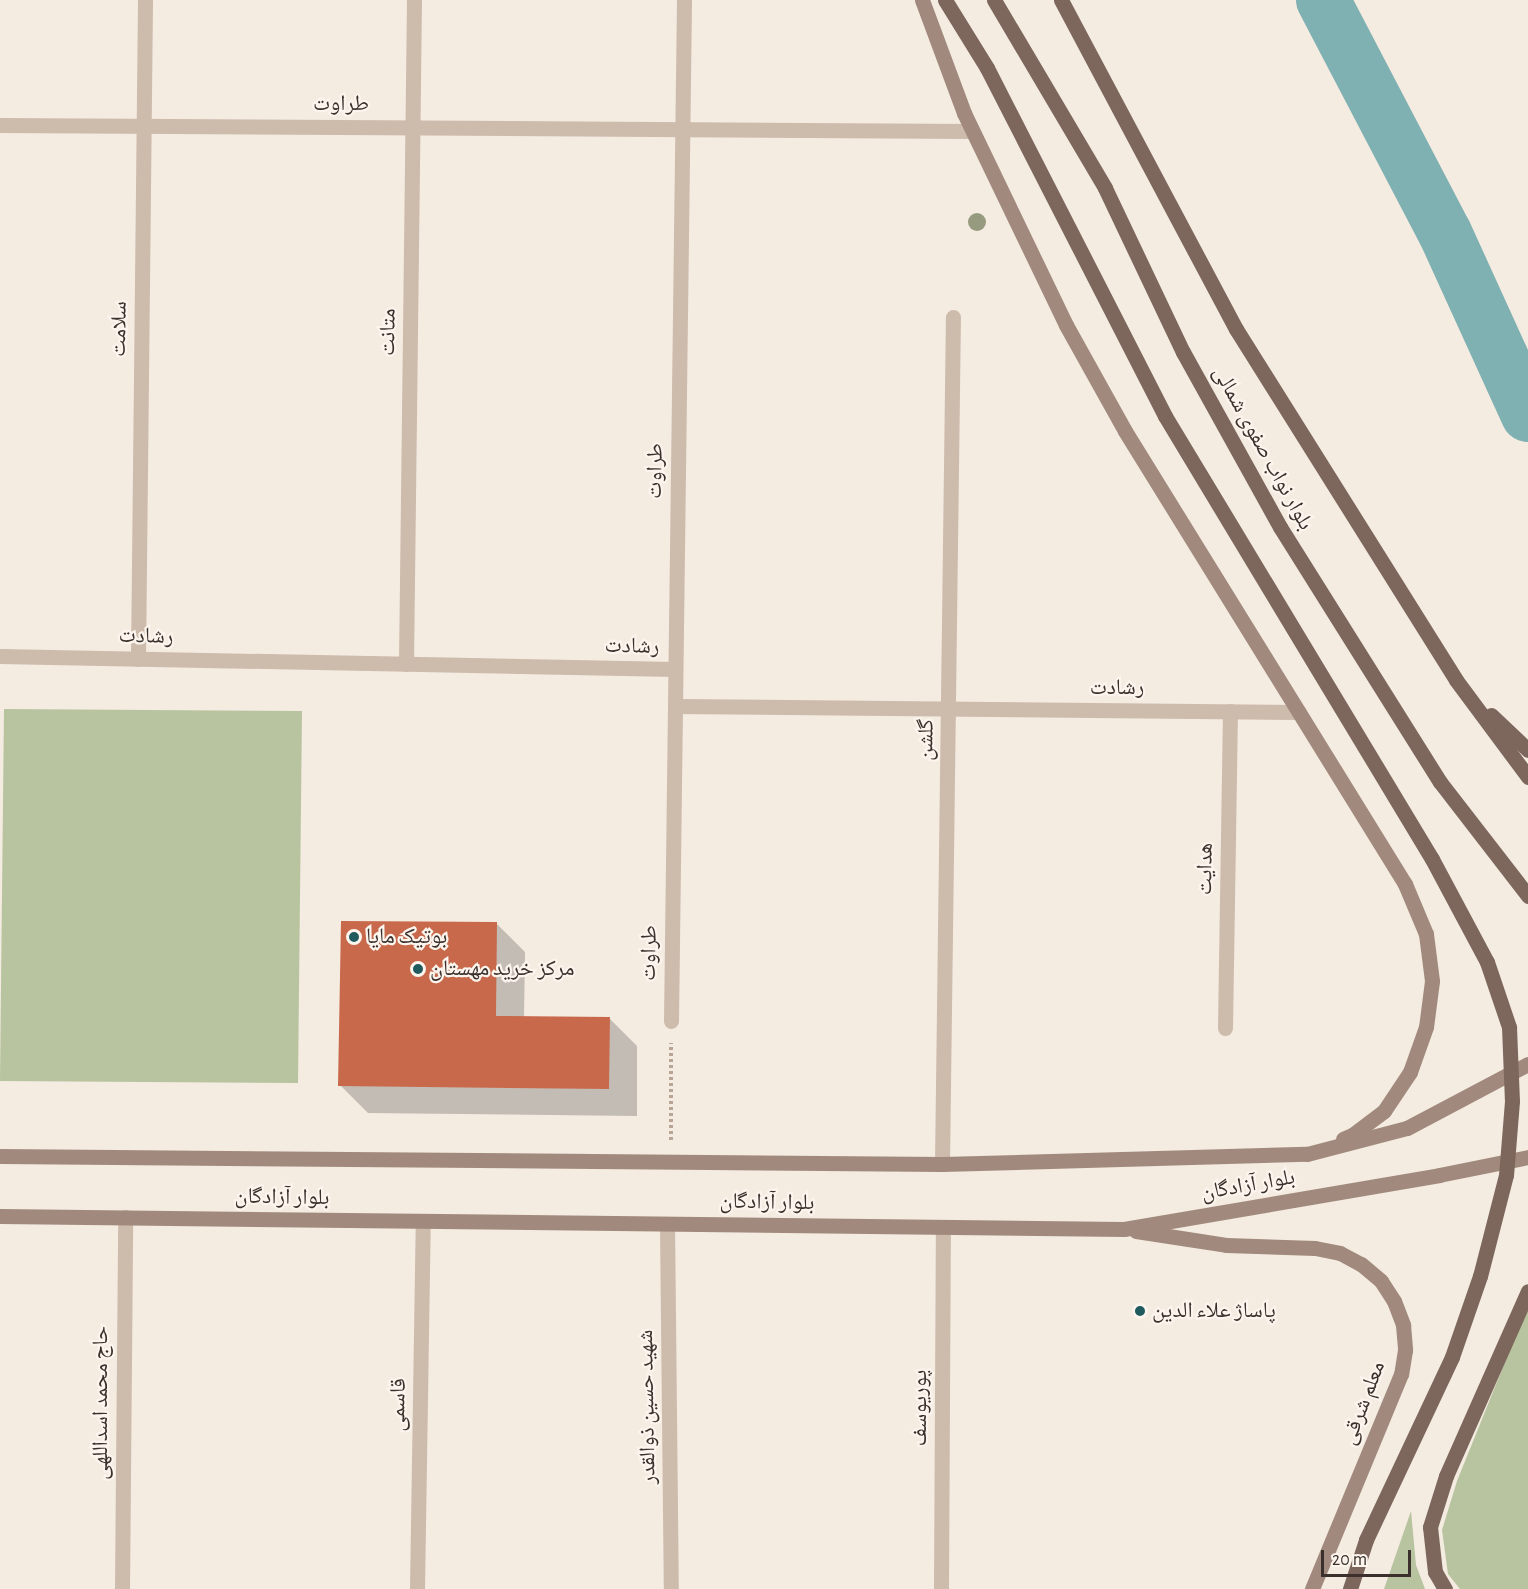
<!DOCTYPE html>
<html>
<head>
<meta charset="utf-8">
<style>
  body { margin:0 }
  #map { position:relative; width:1528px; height:1589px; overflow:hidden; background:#f4ebe1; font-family:"Alegreya Sans","Noto Naskh Arabic",sans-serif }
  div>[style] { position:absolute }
  .green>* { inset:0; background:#b8c4a0 }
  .shadow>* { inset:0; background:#0003 }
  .river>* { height:54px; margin:-27px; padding:0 27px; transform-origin:27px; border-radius:27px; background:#7fb0b2 }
  .building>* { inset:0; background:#c8694b }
  .path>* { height:4px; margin-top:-2px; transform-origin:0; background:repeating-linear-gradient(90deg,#b9a596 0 3px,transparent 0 6px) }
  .minor>* { height:15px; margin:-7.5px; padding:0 7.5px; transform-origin:7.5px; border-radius:7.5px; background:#cdbbac }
  .secondary>* { height:15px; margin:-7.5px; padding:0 7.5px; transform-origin:7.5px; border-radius:7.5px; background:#a18a7d }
  .primary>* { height:15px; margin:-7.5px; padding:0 7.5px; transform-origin:7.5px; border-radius:7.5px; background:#7d675c }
  .trees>* { width:18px; height:18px; margin:-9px; border-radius:50%; background:#969b7f }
  .dots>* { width:16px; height:16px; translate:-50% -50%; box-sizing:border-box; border:3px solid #fbf5ee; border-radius:50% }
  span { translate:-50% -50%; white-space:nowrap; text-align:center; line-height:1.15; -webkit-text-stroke:4.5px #fbf5ee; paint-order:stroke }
  .street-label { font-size:22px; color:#3b302b }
  .poi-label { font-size:22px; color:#3b302b }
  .left { translate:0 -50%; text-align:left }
  .scale { position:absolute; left:1321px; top:1550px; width:90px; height:27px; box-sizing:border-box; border:3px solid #3b302b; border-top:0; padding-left:8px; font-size:18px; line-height:21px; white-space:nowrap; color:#3b302b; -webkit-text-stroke:4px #fbf5ee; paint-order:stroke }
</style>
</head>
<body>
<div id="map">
  <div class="green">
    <i style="clip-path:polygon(4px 709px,302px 711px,298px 1083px,0 1081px)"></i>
    <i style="clip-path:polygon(1528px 1305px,1528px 1589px,1460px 1589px,1448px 1574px,1442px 1530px,1457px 1481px)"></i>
    <i style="clip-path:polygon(1411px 1511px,1416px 1565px,1425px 1589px,1384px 1589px)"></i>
  </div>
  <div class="shadow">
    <i style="clip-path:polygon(497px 924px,525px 952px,524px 1017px,609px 1018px,637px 1046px,637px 1116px,368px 1113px,340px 1085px)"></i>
  </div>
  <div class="river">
    <i style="left:1323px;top:0;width:263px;rotate:62.4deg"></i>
    <i style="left:1445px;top:233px;width:200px;rotate:65.5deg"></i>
  </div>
  <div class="building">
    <i style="clip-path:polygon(341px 921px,497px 922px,496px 1016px,610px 1017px,609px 1089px,338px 1086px)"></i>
  </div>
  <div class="path">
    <i style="left:671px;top:1140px;width:97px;rotate:-90deg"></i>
  </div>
  <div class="minor">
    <i style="left:0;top:125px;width:972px;rotate:0.35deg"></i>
    <i style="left:0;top:656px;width:675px;rotate:1.1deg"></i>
    <i style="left:138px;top:659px;width:659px;rotate:-89.39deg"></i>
    <i style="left:406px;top:664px;width:664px;rotate:-89.31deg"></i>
    <i style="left:675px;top:706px;width:624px;rotate:0.55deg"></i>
    <i style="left:671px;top:1021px;width:1021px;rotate:-89.27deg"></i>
    <i style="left:1225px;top:1028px;width:317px;rotate:-89.1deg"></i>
    <i style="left:942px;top:1164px;width:847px;rotate:-89.26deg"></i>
    <i style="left:667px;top:1224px;width:365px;rotate:89.4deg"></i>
    <i style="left:122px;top:1589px;width:372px;rotate:-89.5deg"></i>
    <i style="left:417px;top:1589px;width:368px;rotate:-89.1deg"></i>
    <i style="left:941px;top:1589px;width:362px;rotate:-89.7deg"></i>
  </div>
  <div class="secondary">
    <i style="left:922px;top:0;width:121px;rotate:69.6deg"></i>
    <i style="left:964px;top:113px;width:235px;rotate:64.3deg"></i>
    <i style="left:1066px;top:325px;width:121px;rotate:60.9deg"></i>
    <i style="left:1125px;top:431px;width:533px;rotate:58.28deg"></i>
    <i style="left:1405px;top:884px;width:54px;rotate:67.2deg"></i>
    <i style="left:1426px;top:934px;width:47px;rotate:82.7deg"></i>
    <i style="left:1432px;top:981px;width:46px;rotate:97.4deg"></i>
    <i style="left:1426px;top:1027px;width:48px;rotate:109.6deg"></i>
    <i style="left:1410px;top:1072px;width:47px;rotate:123.7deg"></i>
    <i style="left:1384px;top:1111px;width:38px;rotate:143deg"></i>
    <i style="left:1354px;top:1134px;width:12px;rotate:156deg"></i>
    <i style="left:0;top:1156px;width:942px;rotate:0.49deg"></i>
    <i style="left:942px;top:1164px;width:365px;rotate:-1.6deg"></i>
    <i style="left:1307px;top:1154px;width:103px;rotate:-14.6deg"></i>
    <i style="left:1407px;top:1128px;width:137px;rotate:-27.9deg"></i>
    <i style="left:0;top:1216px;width:1124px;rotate:0.66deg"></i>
    <i style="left:1124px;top:1229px;width:320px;rotate:-9.7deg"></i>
    <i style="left:1439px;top:1175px;width:91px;rotate:-11.4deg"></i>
    <i style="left:1136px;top:1231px;width:91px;rotate:8.8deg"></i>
    <i style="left:1226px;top:1245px;width:89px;rotate:1.9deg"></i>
    <i style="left:1315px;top:1248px;width:25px;rotate:11deg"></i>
    <i style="left:1340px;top:1253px;width:24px;rotate:28deg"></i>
    <i style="left:1361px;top:1264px;width:26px;rotate:40deg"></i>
    <i style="left:1381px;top:1281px;width:24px;rotate:57deg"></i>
    <i style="left:1394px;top:1301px;width:26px;rotate:69deg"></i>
    <i style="left:1403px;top:1325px;width:25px;rotate:85deg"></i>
    <i style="left:1405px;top:1350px;width:24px;rotate:99deg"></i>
    <i style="left:1401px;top:1374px;width:233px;rotate:112.5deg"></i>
  </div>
  <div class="primary">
    <i style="left:945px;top:0;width:80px;rotate:58.3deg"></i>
    <i style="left:987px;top:68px;width:391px;rotate:62.9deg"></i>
    <i style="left:1165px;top:416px;width:517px;rotate:58.92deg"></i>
    <i style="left:1432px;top:859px;width:117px;rotate:61.9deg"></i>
    <i style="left:1487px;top:962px;width:69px;rotate:71.3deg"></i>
    <i style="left:1509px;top:1027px;width:74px;rotate:87.7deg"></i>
    <i style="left:1512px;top:1101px;width:74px;rotate:94.6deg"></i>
    <i style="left:1506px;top:1175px;width:104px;rotate:104.4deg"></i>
    <i style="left:1480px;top:1276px;width:86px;rotate:109.1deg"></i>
    <i style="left:1452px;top:1357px;width:202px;rotate:115.2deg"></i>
    <i style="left:1366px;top:1540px;width:52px;rotate:108.1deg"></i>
    <i style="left:994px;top:0;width:218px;rotate:59.4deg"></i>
    <i style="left:1105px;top:188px;width:182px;rotate:64.6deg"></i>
    <i style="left:1183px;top:352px;width:200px;rotate:61deg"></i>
    <i style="left:1280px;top:527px;width:301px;rotate:57.9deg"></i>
    <i style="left:1440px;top:782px;width:144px;rotate:52.3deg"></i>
    <i style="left:1061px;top:0;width:373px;rotate:62deg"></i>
    <i style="left:1236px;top:329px;width:414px;rotate:57.9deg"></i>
    <i style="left:1456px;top:680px;width:121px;rotate:53.4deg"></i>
    <i style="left:1491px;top:715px;width:51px;rotate:43.4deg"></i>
    <i style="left:1445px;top:1589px;width:20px;rotate:-120deg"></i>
    <i style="left:1435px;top:1572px;width:45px;rotate:-96.3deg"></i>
    <i style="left:1430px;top:1527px;width:53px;rotate:-72.6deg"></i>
    <i style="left:1446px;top:1476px;width:202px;rotate:-66.1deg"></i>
  </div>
  <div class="trees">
    <i style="left:977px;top:222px"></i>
  </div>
  <div class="dots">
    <i style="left:354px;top:937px;background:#1f5a5e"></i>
    <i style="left:418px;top:969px;background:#1f5a5e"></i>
    <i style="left:1140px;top:1311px;background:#1f5a5e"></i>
  </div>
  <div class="street-label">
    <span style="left:341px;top:104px">طراوت</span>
    <span style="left:119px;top:329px;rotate:-89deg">سلامت</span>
    <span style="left:388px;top:332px;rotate:-89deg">متانت</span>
    <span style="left:1263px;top:448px;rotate:61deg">بلوار نواب صفوی شمالی</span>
    <span style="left:655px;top:471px;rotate:-89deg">طراوت</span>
    <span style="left:146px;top:636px;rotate:1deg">رشادت</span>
    <span style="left:632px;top:646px;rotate:1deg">رشادت</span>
    <span style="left:1117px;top:688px">رشادت</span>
    <span style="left:926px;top:740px;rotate:-89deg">گلشن</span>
    <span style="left:1205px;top:869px;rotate:-89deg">هدایت</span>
    <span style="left:649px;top:953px;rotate:-89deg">طراوت</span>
    <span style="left:1248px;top:1185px;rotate:-10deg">بلوار آزادگان</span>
    <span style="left:282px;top:1197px;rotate:1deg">بلوار آزادگان</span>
    <span style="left:767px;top:1202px;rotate:1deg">بلوار آزادگان</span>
    <span style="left:101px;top:1403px;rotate:-90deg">حاج محمد اسداللهی</span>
    <span style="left:1363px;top:1403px;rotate:-69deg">معلم شرقی</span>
    <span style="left:398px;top:1405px;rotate:-89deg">قاسمی</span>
    <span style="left:647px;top:1407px;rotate:-91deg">شهید حسین ذوالقدر</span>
    <span style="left:920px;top:1408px;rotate:-90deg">پوریوسف</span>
  </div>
  <div class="poi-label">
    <span class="left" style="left:366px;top:937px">بوتیک مایا</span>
    <span class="left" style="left:430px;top:969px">مرکز خرید مهستان</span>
    <span class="left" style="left:1152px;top:1311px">پاساژ علاء الدین</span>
  </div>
  <div class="scale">20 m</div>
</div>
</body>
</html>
